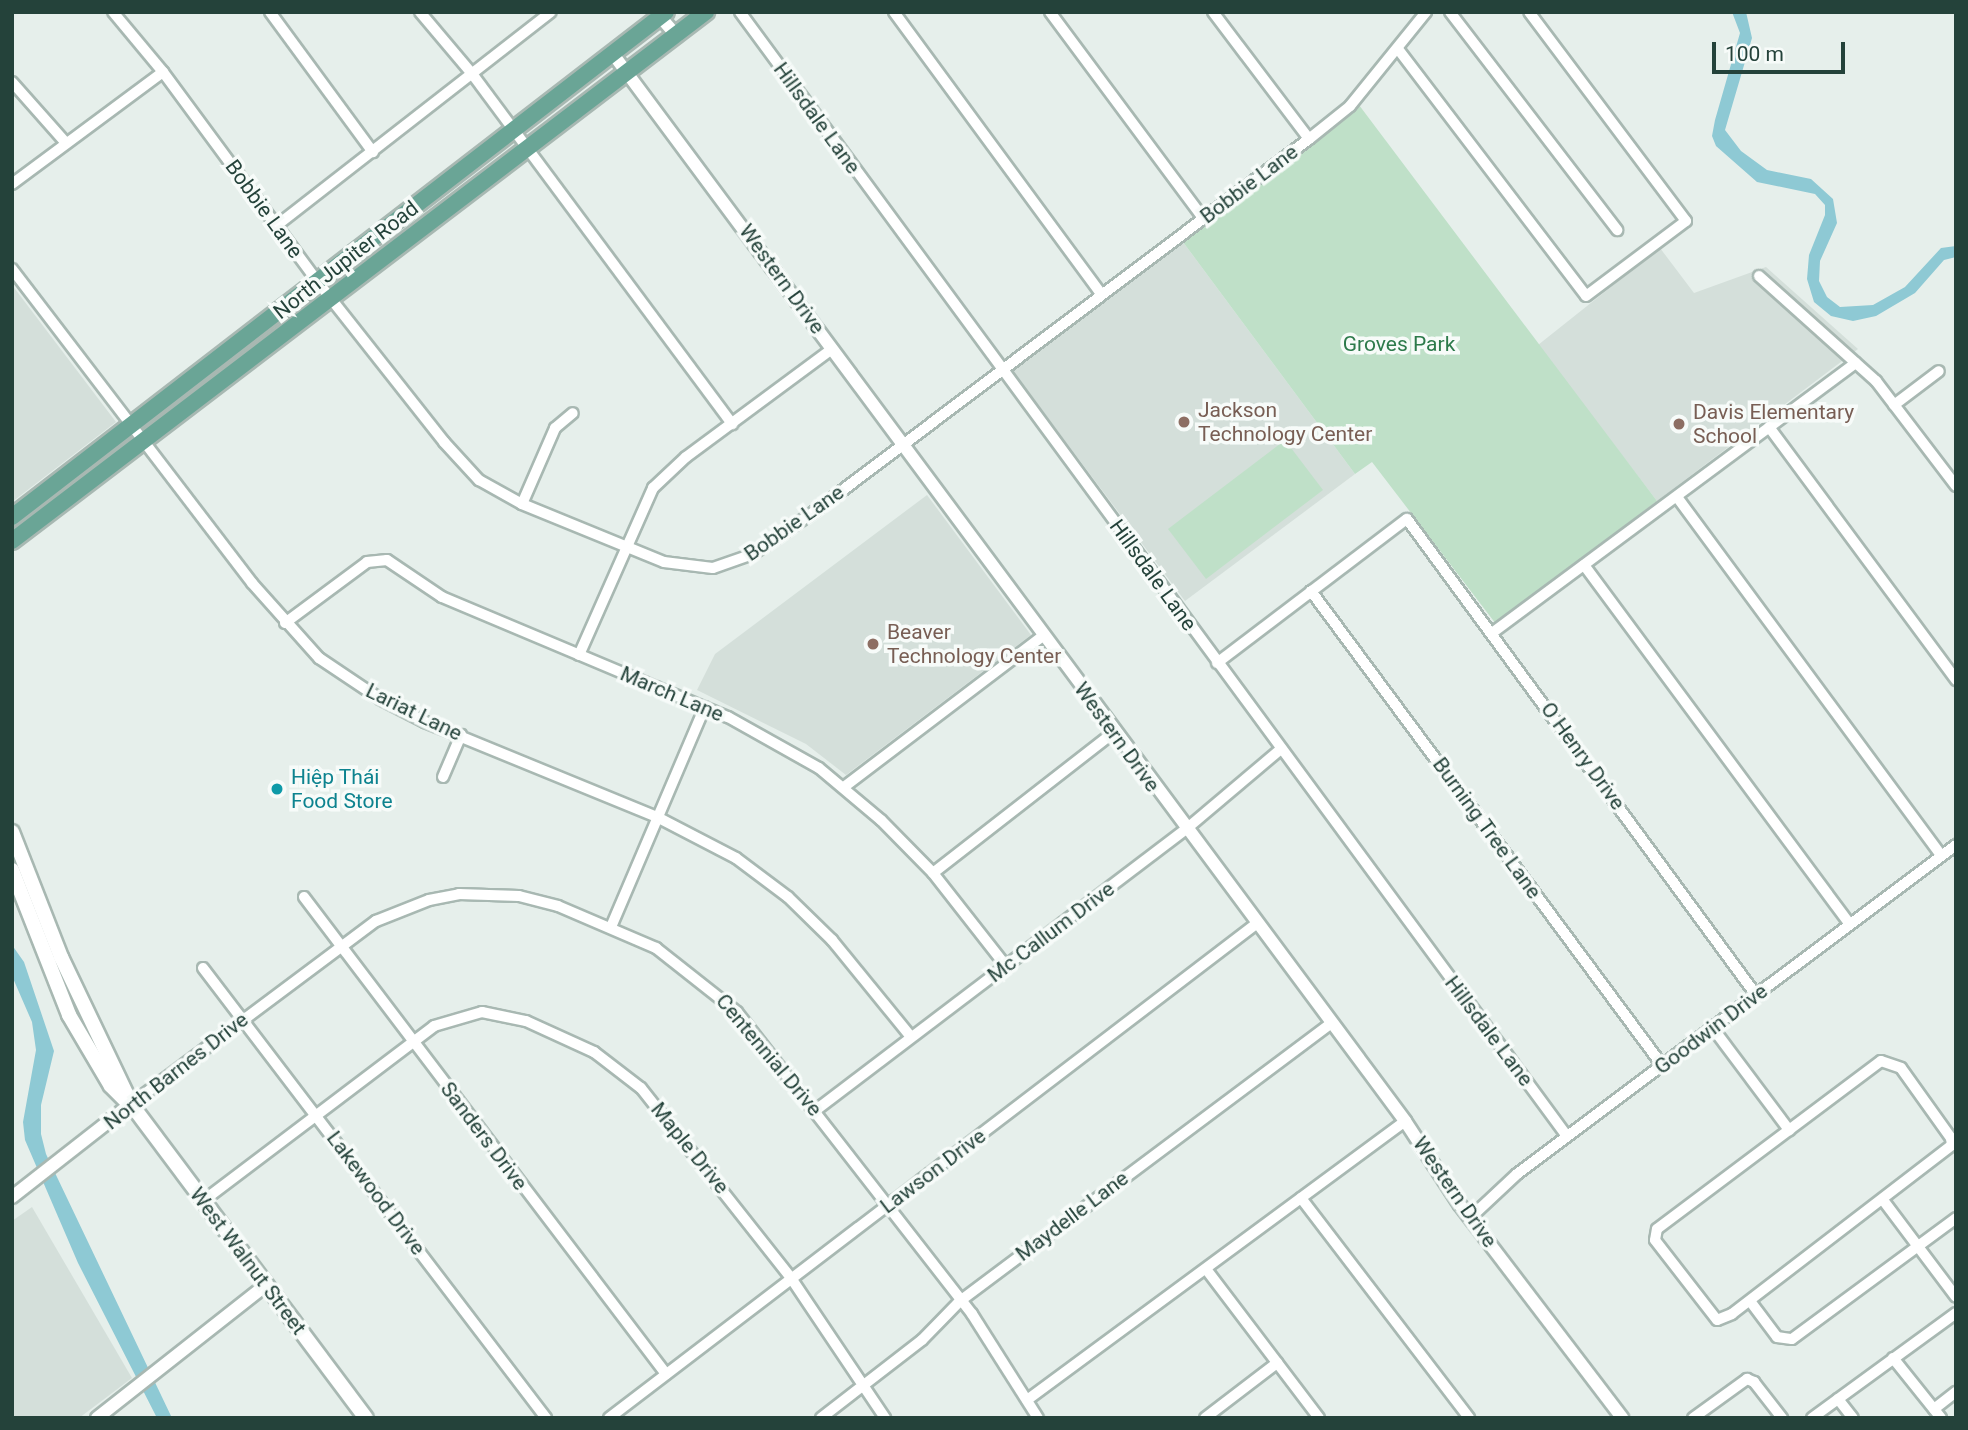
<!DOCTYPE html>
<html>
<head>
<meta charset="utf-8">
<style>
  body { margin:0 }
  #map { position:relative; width:1968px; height:1430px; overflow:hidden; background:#e6efeb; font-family:Roboto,sans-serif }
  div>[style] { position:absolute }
  .built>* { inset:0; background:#d4dfda }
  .green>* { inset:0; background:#bfe0c8 }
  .water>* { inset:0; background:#8ec9d4 }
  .roads { filter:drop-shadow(2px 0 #a8b8b2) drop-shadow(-2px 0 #a8b8b2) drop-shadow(0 2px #a8b8b2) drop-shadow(0 -2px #a8b8b2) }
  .minor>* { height:10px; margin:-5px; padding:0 5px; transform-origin:5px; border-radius:5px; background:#fff }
  .tertiary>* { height:12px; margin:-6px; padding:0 6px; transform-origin:6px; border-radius:6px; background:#fff }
  .secondary>* { height:14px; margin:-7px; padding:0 7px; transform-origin:7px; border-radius:7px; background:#fff }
  .primary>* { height:16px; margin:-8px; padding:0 8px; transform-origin:8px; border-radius:8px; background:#6aa596 }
  .dots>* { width:19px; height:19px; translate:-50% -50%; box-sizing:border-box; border:4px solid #f7fbf9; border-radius:50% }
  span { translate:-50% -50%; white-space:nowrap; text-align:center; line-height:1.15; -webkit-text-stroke:7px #f7fbf9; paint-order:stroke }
  .street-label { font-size:21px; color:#24423a }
  .park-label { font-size:21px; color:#2d7a4b }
  .education-label { font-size:21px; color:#785e54 }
  .left { translate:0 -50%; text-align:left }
  .culture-label { font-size:21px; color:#0d838f }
  .frame { position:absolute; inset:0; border:14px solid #24423a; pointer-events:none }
  .scale { position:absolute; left:1712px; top:42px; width:133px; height:32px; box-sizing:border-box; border:4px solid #24423a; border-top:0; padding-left:9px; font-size:21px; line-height:24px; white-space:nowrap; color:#24423a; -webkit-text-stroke:5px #f7fbf9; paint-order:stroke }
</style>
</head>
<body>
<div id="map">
  <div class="built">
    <i style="clip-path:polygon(1183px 242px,1355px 474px,1185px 601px,1012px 370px)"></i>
    <i style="clip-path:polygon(1660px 248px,1694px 293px,1766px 267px,1858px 349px,1657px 501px,1538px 345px)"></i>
    <i style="clip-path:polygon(12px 285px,116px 422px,12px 502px)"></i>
    <i style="clip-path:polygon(927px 495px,1031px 635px,846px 775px,806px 744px,697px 690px,715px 654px)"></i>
    <i style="clip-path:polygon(32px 1207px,132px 1378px,79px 1418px,12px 1418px,12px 1221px)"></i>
  </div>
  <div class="green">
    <i style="clip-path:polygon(1359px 105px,1657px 501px,1496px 624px,1372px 462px,1355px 474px,1183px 242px)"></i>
    <i style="clip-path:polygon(1285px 440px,1323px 490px,1206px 579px,1168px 529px)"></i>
  </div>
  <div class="water">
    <i style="clip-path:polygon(1732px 12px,1746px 12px,1752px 38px,1725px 130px,1741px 151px,1767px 170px,1811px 179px,1833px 199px,1837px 223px,1820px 261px,1819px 281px,1827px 297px,1840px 307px,1873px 305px,1905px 287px,1941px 248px,1956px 246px,1956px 257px,1944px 260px,1915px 293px,1876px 316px,1853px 321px,1831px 316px,1814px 302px,1807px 279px,1809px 255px,1825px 215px,1825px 205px,1815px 194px,1757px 182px,1716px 146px,1712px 136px,1715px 120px,1740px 33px)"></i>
    <i style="clip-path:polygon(12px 945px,24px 962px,54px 1051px,41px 1105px,41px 1134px,46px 1154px,172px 1418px,157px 1418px,78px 1263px,25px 1140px,23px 1122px,36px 1050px,32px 1022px,12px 976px)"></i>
  </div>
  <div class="roads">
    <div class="minor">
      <i style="left:113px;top:12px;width:78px;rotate:50.2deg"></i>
      <i style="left:163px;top:72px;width:260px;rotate:53.6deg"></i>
      <i style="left:317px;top:281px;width:205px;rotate:51.7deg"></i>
      <i style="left:444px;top:442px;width:52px;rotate:47.4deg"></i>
      <i style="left:479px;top:480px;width:49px;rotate:29.2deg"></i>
      <i style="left:522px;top:504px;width:153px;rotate:22.2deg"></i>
      <i style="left:664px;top:562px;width:49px;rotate:7deg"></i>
      <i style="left:713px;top:568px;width:42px;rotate:-19.3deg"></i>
      <i style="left:753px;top:554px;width:75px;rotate:-34.7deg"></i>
      <i style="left:815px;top:511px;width:618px;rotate:-36.98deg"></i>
      <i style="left:1309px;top:139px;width:53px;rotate:-38.8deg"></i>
      <i style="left:1350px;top:106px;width:121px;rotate:-51deg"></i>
      <i style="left:270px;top:12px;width:174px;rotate:53.7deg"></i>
      <i style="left:420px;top:12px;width:82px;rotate:49.9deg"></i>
      <i style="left:473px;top:75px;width:435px;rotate:53.4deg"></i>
      <i style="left:740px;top:12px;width:1395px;rotate:53.66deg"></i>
      <i style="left:894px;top:12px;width:350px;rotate:53.7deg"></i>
      <i style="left:1050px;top:12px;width:257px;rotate:53.4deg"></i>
      <i style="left:1213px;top:12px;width:159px;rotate:52.9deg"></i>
      <i style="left:1450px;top:12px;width:275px;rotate:52.5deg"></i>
      <i style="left:1398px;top:49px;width:310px;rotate:52.7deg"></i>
      <i style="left:1586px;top:296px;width:125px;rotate:-36.9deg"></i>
      <i style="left:1686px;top:221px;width:261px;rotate:-126.9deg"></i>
      <i style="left:12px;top:82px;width:81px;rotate:48.5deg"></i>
      <i style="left:12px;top:184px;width:188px;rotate:-36.6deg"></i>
      <i style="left:276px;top:226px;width:348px;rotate:-37.9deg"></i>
      <i style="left:12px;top:269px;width:395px;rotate:52.6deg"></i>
      <i style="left:252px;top:583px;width:101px;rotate:48.2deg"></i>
      <i style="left:319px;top:658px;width:73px;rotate:33.9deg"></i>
      <i style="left:380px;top:699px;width:51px;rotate:27.1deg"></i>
      <i style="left:425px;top:722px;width:251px;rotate:22.3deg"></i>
      <i style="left:657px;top:817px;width:89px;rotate:27.4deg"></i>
      <i style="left:736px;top:858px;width:65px;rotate:36.9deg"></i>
      <i style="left:788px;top:897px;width:62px;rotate:44.3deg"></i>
      <i style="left:832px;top:940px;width:125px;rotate:50.8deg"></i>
      <i style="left:1759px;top:276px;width:157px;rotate:41.9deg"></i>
      <i style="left:1876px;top:381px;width:132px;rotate:52.7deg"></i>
      <i style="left:1894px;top:405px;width:56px;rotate:-37.1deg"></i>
      <i style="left:1769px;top:427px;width:315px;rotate:53.5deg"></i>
      <i style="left:1677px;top:497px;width:445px;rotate:53.6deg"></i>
      <i style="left:522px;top:504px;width:83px;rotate:-66.5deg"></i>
      <i style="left:555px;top:428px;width:23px;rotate:-40deg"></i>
      <i style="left:1584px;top:565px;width:447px;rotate:53.5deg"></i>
      <i style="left:1311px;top:591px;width:590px;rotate:53.48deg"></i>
      <i style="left:285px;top:623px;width:102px;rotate:-36.6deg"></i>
      <i style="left:367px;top:562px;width:20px;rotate:-6deg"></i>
      <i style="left:387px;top:560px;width:66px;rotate:33.9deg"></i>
      <i style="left:442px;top:597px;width:310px;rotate:22.8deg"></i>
      <i style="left:728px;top:717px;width:104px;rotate:29.3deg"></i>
      <i style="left:819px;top:768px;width:81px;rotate:40deg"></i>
      <i style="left:881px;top:820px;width:74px;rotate:45.5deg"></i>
      <i style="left:933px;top:873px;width:118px;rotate:51.9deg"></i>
      <i style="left:1492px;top:633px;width:453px;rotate:-36.6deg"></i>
      <i style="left:579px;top:655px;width:183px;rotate:-66.1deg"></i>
      <i style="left:653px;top:488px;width:45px;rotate:-43.2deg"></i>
      <i style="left:686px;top:457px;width:182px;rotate:-36.5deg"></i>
      <i style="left:1217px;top:663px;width:238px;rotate:-37.2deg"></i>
      <i style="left:1407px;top:519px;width:590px;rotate:53.75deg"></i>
      <i style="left:443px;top:777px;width:46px;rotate:-66.8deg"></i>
      <i style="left:844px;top:787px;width:250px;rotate:-37.2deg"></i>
      <i style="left:933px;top:873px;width:228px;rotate:-37.9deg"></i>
      <i style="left:304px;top:897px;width:599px;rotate:52.8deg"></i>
      <i style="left:611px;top:927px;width:239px;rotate:-66.9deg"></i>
      <i style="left:203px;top:968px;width:566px;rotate:52.68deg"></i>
      <i style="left:1712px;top:1027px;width:129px;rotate:53.2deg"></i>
      <i style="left:1881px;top:1061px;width:21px;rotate:19deg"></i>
      <i style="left:1901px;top:1068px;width:86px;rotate:54.5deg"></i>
      <i style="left:1951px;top:1138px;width:7px;rotate:82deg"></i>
      <i style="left:1952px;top:1145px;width:277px;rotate:142.5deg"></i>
      <i style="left:1732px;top:1314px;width:16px;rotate:158deg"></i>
      <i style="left:1717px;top:1320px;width:101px;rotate:-127.8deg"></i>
      <i style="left:1655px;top:1240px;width:11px;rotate:-80deg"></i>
      <i style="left:1657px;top:1229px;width:280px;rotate:-36.9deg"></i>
      <i style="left:131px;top:1104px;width:306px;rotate:-36.8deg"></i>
      <i style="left:376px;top:921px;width:57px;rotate:-21.6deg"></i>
      <i style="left:429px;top:900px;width:31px;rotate:-11deg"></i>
      <i style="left:459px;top:894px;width:60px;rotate:1.9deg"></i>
      <i style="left:519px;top:896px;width:40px;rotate:14.4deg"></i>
      <i style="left:558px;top:906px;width:107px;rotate:23.2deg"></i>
      <i style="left:656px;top:948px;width:103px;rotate:38.3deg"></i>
      <i style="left:737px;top:1012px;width:383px;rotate:52.1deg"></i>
      <i style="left:972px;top:1314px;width:123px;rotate:57.6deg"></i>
      <i style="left:816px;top:1110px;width:463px;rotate:-37.2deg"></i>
      <i style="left:1185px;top:830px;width:126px;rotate:-40.2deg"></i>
      <i style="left:1301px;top:1198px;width:277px;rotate:52.6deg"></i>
      <i style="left:1883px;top:1200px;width:121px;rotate:53deg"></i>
      <i style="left:203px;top:1201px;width:290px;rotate:-37.1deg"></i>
      <i style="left:434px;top:1026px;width:50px;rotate:-16.3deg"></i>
      <i style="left:482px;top:1012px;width:45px;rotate:11.6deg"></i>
      <i style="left:526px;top:1021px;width:75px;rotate:24.5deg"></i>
      <i style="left:594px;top:1052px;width:59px;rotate:37.5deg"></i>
      <i style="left:641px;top:1088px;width:242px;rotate:51.7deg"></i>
      <i style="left:791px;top:1278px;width:169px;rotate:56.1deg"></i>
      <i style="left:1470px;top:1218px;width:64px;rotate:-43.1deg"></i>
      <i style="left:1517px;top:1174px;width:549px;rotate:-36.85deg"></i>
      <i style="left:1206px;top:1269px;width:187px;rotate:52.8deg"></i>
      <i style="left:1750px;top:1301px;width:45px;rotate:53.1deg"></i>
      <i style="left:1777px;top:1337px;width:15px;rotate:8deg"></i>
      <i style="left:1792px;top:1339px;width:204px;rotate:-36.4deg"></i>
      <i style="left:1893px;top:1358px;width:77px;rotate:51.3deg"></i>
      <i style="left:1838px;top:1399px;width:24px;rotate:52deg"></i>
      <i style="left:1027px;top:1400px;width:470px;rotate:-36.4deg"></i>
      <i style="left:1934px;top:1409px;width:28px;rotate:-38deg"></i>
      <i style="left:609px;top:1418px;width:814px;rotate:-37.36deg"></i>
      <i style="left:821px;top:1418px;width:128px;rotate:-37.7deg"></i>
      <i style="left:922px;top:1340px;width:54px;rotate:-45.7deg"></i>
      <i style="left:960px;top:1301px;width:464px;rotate:-36.8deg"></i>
      <i style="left:1205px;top:1418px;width:91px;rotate:-37.4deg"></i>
      <i style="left:1693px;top:1418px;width:67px;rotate:-35.8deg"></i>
      <i style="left:1747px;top:1379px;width:8px;rotate:23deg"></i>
      <i style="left:1754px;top:1382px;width:46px;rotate:52.1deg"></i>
      <i style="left:1812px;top:1418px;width:178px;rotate:-36.1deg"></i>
    </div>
    <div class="tertiary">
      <i style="left:656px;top:12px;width:32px;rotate:49deg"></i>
      <i style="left:613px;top:54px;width:1329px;rotate:53.41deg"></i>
      <i style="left:1405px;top:1121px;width:100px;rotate:56.8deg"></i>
      <i style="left:1460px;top:1205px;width:268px;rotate:52.7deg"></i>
      <i style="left:12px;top:1197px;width:151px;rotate:-38deg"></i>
      <i style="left:97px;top:1418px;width:215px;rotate:-38.2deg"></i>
    </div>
    <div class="secondary">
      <i style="left:12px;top:832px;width:134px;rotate:68.6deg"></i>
      <i style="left:61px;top:957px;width:163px;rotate:64.5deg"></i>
      <i style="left:131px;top:1104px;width:392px;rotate:53.2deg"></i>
      <i style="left:12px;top:870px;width:156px;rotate:68.5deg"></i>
      <i style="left:69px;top:1015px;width:82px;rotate:59.4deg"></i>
      <i style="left:111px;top:1086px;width:20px;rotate:45deg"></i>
    </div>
    <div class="primary">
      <i style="left:12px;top:517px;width:826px;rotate:-37.67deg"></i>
      <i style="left:12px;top:541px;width:873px;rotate:-37.32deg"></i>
    </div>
  </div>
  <div class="dots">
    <i style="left:1184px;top:422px;background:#8d6e63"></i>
    <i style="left:1679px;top:424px;background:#8d6e63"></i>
    <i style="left:873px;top:644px;background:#8d6e63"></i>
    <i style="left:277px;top:789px;background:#0f9aa8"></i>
  </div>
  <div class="street-label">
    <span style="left:817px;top:118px;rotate:54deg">Hillsdale Lane</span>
    <span style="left:1249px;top:184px;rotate:-37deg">Bobbie Lane</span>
    <span style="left:264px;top:209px;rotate:54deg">Bobbie Lane</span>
    <span style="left:346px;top:260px;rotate:-38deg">North Jupiter Road</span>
    <span style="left:782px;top:279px;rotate:54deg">Western Drive</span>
    <span style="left:794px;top:523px;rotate:-35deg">Bobbie Lane</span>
    <span style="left:1153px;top:575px;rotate:54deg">Hillsdale Lane</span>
    <span style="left:672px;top:694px;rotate:23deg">March Lane</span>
    <span style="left:414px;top:712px;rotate:26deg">Lariat Lane</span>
    <span style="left:1117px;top:737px;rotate:54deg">Western Drive</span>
    <span style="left:1583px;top:756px;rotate:54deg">O Henry Drive</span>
    <span style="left:1487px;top:828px;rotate:54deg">Burning Tree Lane</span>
    <span style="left:1051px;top:932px;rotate:-37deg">Mc Callum Drive</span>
    <span style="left:1711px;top:1029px;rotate:-37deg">Goodwin Drive</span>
    <span style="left:1489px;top:1031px;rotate:53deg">Hillsdale Lane</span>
    <span style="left:769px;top:1055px;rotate:50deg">Centennial Drive</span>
    <span style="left:176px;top:1071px;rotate:-38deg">North Barnes Drive</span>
    <span style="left:484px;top:1136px;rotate:53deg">Sanders Drive</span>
    <span style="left:690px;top:1148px;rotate:51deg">Maple Drive</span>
    <span style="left:933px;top:1171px;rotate:-37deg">Lawson Drive</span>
    <span style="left:1455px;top:1192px;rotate:55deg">Western Drive</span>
    <span style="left:376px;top:1193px;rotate:53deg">Lakewood Drive</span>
    <span style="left:1072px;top:1216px;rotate:-37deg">Maydelle Lane</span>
    <span style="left:248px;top:1261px;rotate:53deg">West Walnut Street</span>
  </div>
  <div class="park-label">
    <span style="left:1399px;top:344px">Groves Park</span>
  </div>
  <div class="education-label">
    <span class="left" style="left:1198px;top:422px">Jackson<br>Technology Center</span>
    <span class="left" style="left:1693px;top:424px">Davis Elementary<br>School</span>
    <span class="left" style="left:887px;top:644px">Beaver<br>Technology Center</span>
  </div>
  <div class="culture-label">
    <span class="left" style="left:291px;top:789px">Hiệp Thái<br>Food Store</span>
  </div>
  <div class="frame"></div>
  <div class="scale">100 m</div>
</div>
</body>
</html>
